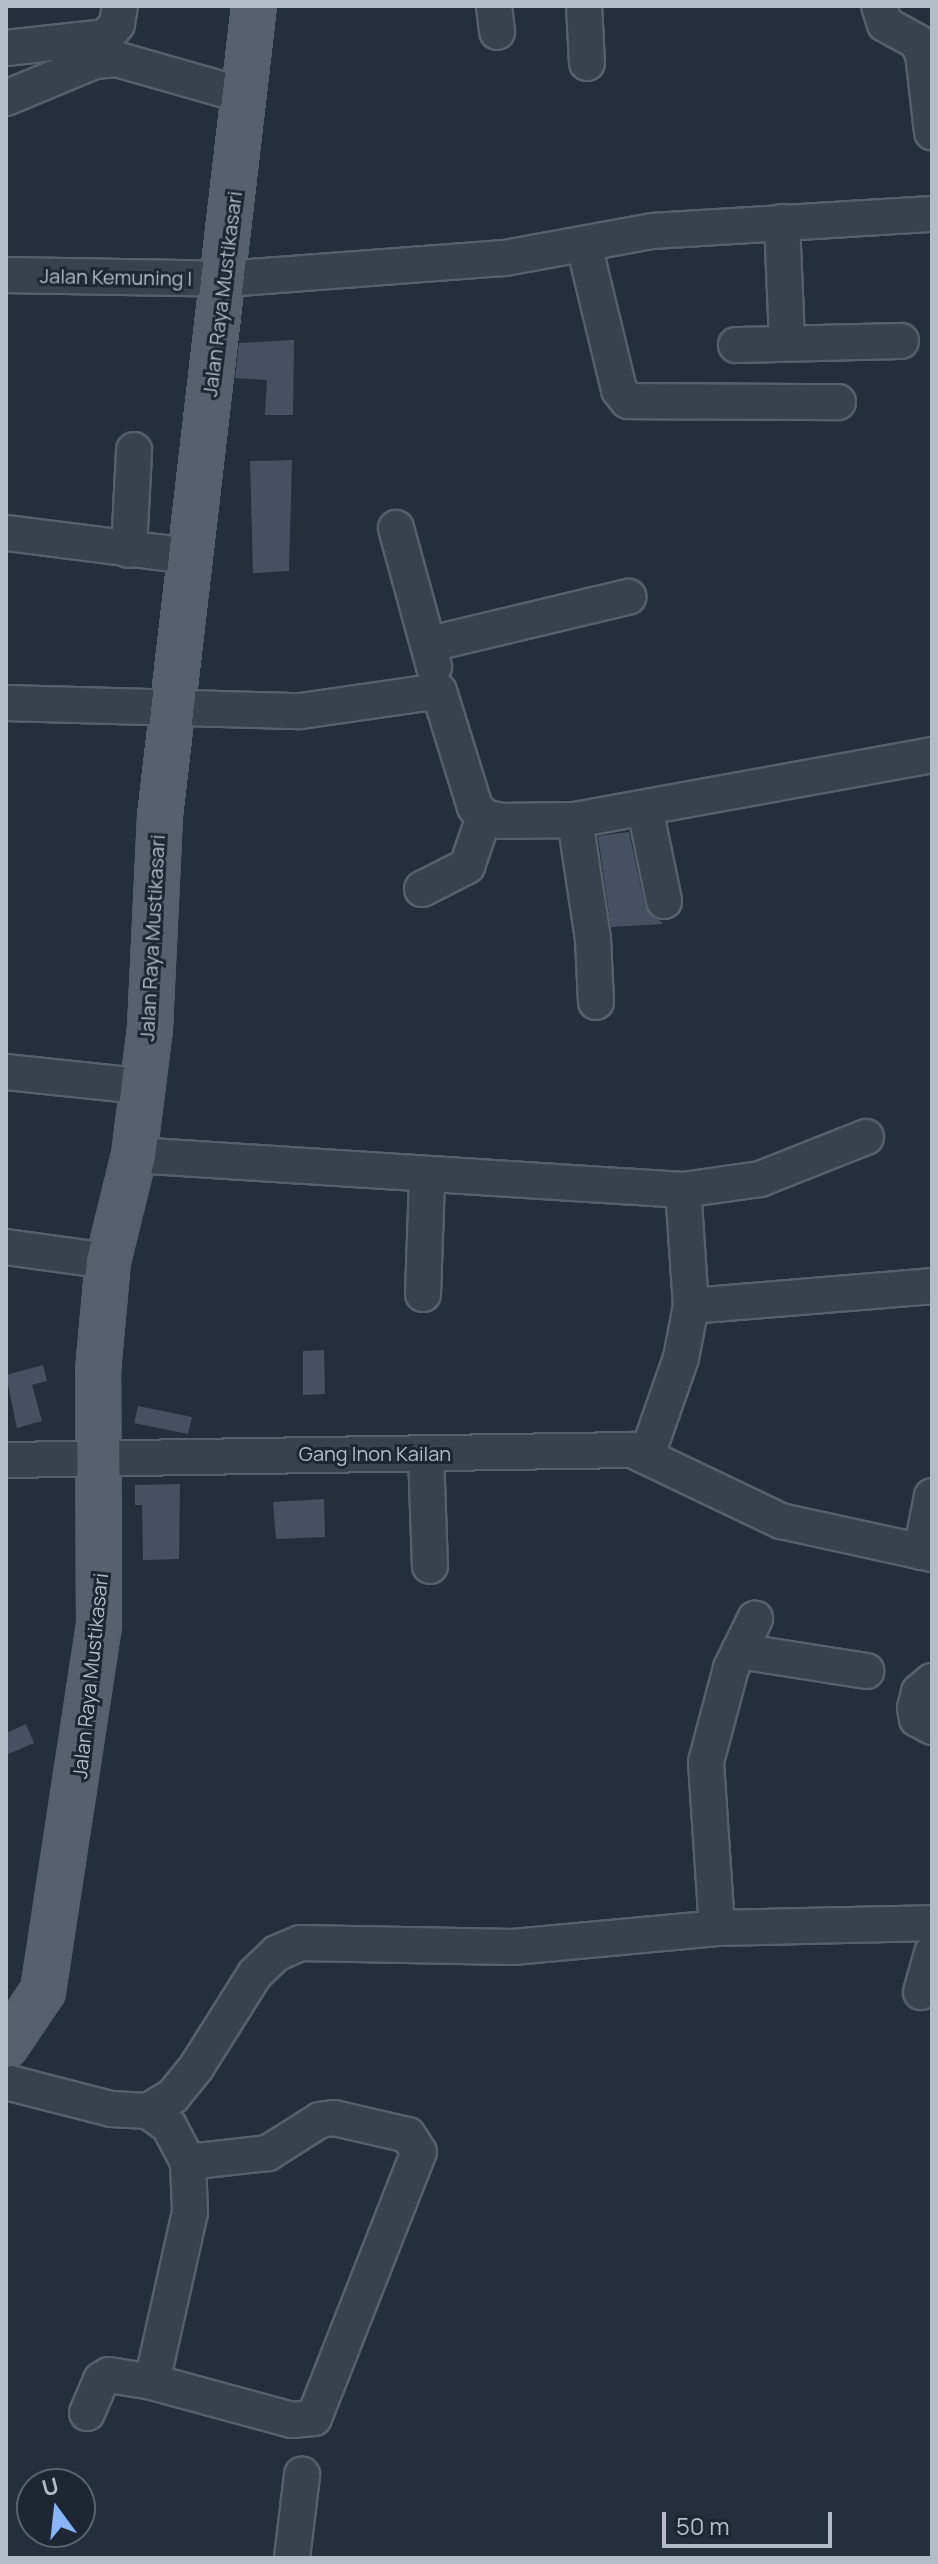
<!DOCTYPE html>
<html>
<head>
<meta charset="utf-8">
<style>
  body { margin:0 }
  #map { position:relative; width:938px; height:2564px; overflow:hidden; background:#242f3e; font-family:Manrope,sans-serif }
  div>[style] { position:absolute }
  .building>* { inset:0; background:#455162 }
  .roads { filter:drop-shadow(2px 0 #565f6c) drop-shadow(-2px 0 #565f6c) drop-shadow(0 2px #565f6c) drop-shadow(0 -2px #565f6c) }
  .minor>* { height:34px; margin:-17px; padding:0 17px; transform-origin:17px; border-radius:17px; background:#38414e }
  .major>* { height:42px; margin:-21px; padding:0 21px; transform-origin:21px; border-radius:21px; background:#56606e }
  span { translate:-50% -50%; white-space:nowrap; text-align:center; line-height:1.15; -webkit-text-stroke:6px #1d2633; paint-order:stroke }
  .street-label { font-size:20px; color:#b4bcc9 }
  .frame { position:absolute; inset:0; border:8px solid #b4bcc9; pointer-events:none }
  .north { position:absolute; left:16px; top:2468px; width:80px; height:80px; box-sizing:border-box; background:#1d2633; border:2px solid #59626f; border-radius:50%; rotate:345deg; font-size:22px; font-weight:700; line-height:32px; text-align:center; color:#b4bcc9 }
  .north::after { content:''; display:block; margin:auto; width:28px; height:36px; background:#8ab4f8; clip-path:polygon(50% 0,100% 100%,50% 72%,0 100%) }
  .scale { position:absolute; left:662px; top:2512px; width:170px; height:36px; box-sizing:border-box; border:4px solid #b4bcc9; border-top:0; padding-left:10px; font-size:24px; line-height:28px; white-space:nowrap; color:#b4bcc9; -webkit-text-stroke:6px #1d2633; paint-order:stroke }
</style>
</head>
<body>
<div id="map">
  <div class="building">
    <i style="clip-path:polygon(294px 340px,293px 415px,265px 415px,267px 380px,235px 378px,239px 343px)"></i>
    <i style="clip-path:polygon(292px 460px,289px 571px,253px 573px,250px 461px)"></i>
    <i style="clip-path:polygon(629px 832px,645px 906px,663px 924px,611px 927px,598px 836px)"></i>
    <i style="clip-path:polygon(324px 1350px,325px 1394px,303px 1395px,303px 1351px)"></i>
    <i style="clip-path:polygon(43px 1365px,47px 1381px,32px 1385px,42px 1421px,17px 1428px,6px 1375px)"></i>
    <i style="clip-path:polygon(138px 1406px,192px 1417px,188px 1434px,134px 1423px)"></i>
    <i style="clip-path:polygon(180px 1484px,179px 1559px,143px 1560px,142px 1505px,135px 1505px,135px 1485px)"></i>
    <i style="clip-path:polygon(324px 1499px,325px 1537px,276px 1539px,273px 1502px)"></i>
    <i style="clip-path:polygon(26px 1724px,34px 1743px,6px 1755px,6px 1733px)"></i>
  </div>
  <div class="roads">
    <div class="minor">
      <i style="left:494px;top:6px;width:26px;rotate:83deg"></i>
      <i style="left:584px;top:6px;width:57px;rotate:87deg"></i>
      <i style="left:879px;top:6px;width:19px;rotate:72deg"></i>
      <i style="left:885px;top:24px;width:37px;rotate:29deg"></i>
      <i style="left:917px;top:42px;width:13px;rotate:63deg"></i>
      <i style="left:923px;top:54px;width:79px;rotate:83.4deg"></i>
      <i style="left:6px;top:48px;width:101px;rotate:-6.3deg"></i>
      <i style="left:106px;top:37px;width:17px;rotate:-50deg"></i>
      <i style="left:117px;top:24px;width:18px;rotate:-81deg"></i>
      <i style="left:6px;top:98px;width:96px;rotate:-22.6deg"></i>
      <i style="left:95px;top:61px;width:21px;rotate:-5deg"></i>
      <i style="left:116px;top:59px;width:135px;rotate:15.9deg"></i>
      <i style="left:782px;top:222px;width:121px;rotate:87.6deg"></i>
      <i style="left:584px;top:245px;width:149px;rotate:76.4deg"></i>
      <i style="left:619px;top:390px;width:14px;rotate:51deg"></i>
      <i style="left:628px;top:401px;width:210px;rotate:0.3deg"></i>
      <i style="left:6px;top:275px;width:219px;rotate:1deg"></i>
      <i style="left:225px;top:279px;width:281px;rotate:-4.3deg"></i>
      <i style="left:505px;top:258px;width:149px;rotate:-10.4deg"></i>
      <i style="left:652px;top:231px;width:281px;rotate:-3.5deg"></i>
      <i style="left:736px;top:345px;width:165px;rotate:-1.4deg"></i>
      <i style="left:396px;top:528px;width:144px;rotate:74.7deg"></i>
      <i style="left:6px;top:533px;width:184px;rotate:7.2deg"></i>
      <i style="left:129px;top:550px;width:100px;rotate:-87.1deg"></i>
      <i style="left:430px;top:644px;width:204px;rotate:-13.4deg"></i>
      <i style="left:6px;top:703px;width:295px;rotate:1.6deg"></i>
      <i style="left:301px;top:711px;width:139px;rotate:-8.2deg"></i>
      <i style="left:439px;top:691px;width:121px;rotate:72.8deg"></i>
      <i style="left:475px;top:807px;width:13px;rotate:48deg"></i>
      <i style="left:484px;top:817px;width:17px;rotate:13deg"></i>
      <i style="left:501px;top:821px;width:74px;rotate:-0.8deg"></i>
      <i style="left:575px;top:820px;width:363px;rotate:-10.3deg"></i>
      <i style="left:645px;top:809px;width:94px;rotate:78.3deg"></i>
      <i style="left:575px;top:820px;width:120px;rotate:81.4deg"></i>
      <i style="left:593px;top:939px;width:63px;rotate:87.3deg"></i>
      <i style="left:422px;top:889px;width:51px;rotate:-27.1deg"></i>
      <i style="left:467px;top:866px;width:52px;rotate:-70.9deg"></i>
      <i style="left:6px;top:1072px;width:135px;rotate:6deg"></i>
      <i style="left:134px;top:1155px;width:550px;rotate:3.65deg"></i>
      <i style="left:683px;top:1190px;width:78px;rotate:-8.1deg"></i>
      <i style="left:760px;top:1179px;width:114px;rotate:-21.6deg"></i>
      <i style="left:6px;top:1247px;width:103px;rotate:7.8deg"></i>
      <i style="left:423px;top:1294px;width:117px;rotate:-88deg"></i>
      <i style="left:691px;top:1306px;width:242px;rotate:-4.7deg"></i>
      <i style="left:426px;top:1453px;width:113px;rotate:88deg"></i>
      <i style="left:647px;top:1455px;width:103px;rotate:-70.7deg"></i>
      <i style="left:681px;top:1358px;width:53px;rotate:-79.1deg"></i>
      <i style="left:691px;top:1306px;width:116px;rotate:-93.9deg"></i>
      <i style="left:6px;top:1460px;width:626px;rotate:-0.92deg"></i>
      <i style="left:632px;top:1450px;width:165px;rotate:25.5deg"></i>
      <i style="left:781px;top:1521px;width:155px;rotate:12.3deg"></i>
      <i style="left:921px;top:1552px;width:57px;rotate:-78.9deg"></i>
      <i style="left:739px;top:1651px;width:129px;rotate:8.9deg"></i>
      <i style="left:932px;top:1681px;width:17px;rotate:140deg"></i>
      <i style="left:919px;top:1692px;width:16px;rotate:104deg"></i>
      <i style="left:915px;top:1708px;width:11px;rotate:80deg"></i>
      <i style="left:917px;top:1719px;width:17px;rotate:28deg"></i>
      <i style="left:717px;top:1928px;width:166px;rotate:-93.8deg"></i>
      <i style="left:706px;top:1762px;width:97px;rotate:-75.1deg"></i>
      <i style="left:731px;top:1668px;width:55px;rotate:-63.9deg"></i>
      <i style="left:921px;top:1992px;width:41px;rotate:-74.2deg"></i>
      <i style="left:6px;top:2082px;width:108px;rotate:14.4deg"></i>
      <i style="left:111px;top:2109px;width:37px;rotate:3deg"></i>
      <i style="left:148px;top:2111px;width:29px;rotate:-31deg"></i>
      <i style="left:173px;top:2096px;width:38px;rotate:-51deg"></i>
      <i style="left:197px;top:2066px;width:109px;rotate:-57.8deg"></i>
      <i style="left:255px;top:1974px;width:30px;rotate:-44deg"></i>
      <i style="left:277px;top:1953px;width:25px;rotate:-23deg"></i>
      <i style="left:300px;top:1943px;width:213px;rotate:1.1deg"></i>
      <i style="left:513px;top:1947px;width:205px;rotate:-5.3deg"></i>
      <i style="left:717px;top:1928px;width:215px;rotate:-1.3deg"></i>
      <i style="left:152px;top:2382px;width:145px;rotate:15.2deg"></i>
      <i style="left:292px;top:2420px;width:22px;rotate:-5deg"></i>
      <i style="left:314px;top:2418px;width:286px;rotate:-68.5deg"></i>
      <i style="left:419px;top:2152px;width:20px;rotate:-123deg"></i>
      <i style="left:408px;top:2135px;width:76px;rotate:-167.1deg"></i>
      <i style="left:334px;top:2118px;width:14px;rotate:172deg"></i>
      <i style="left:320px;top:2120px;width:62px;rotate:147.6deg"></i>
      <i style="left:268px;top:2153px;width:81px;rotate:173.6deg"></i>
      <i style="left:87px;top:2413px;width:36px;rotate:-67deg"></i>
      <i style="left:101px;top:2380px;width:9px;rotate:-32deg"></i>
      <i style="left:109px;top:2375px;width:44px;rotate:9.2deg"></i>
      <i style="left:152px;top:2382px;width:174px;rotate:-77.4deg"></i>
      <i style="left:190px;top:2212px;width:50px;rotate:-92.3deg"></i>
      <i style="left:188px;top:2162px;width:41px;rotate:-117.8deg"></i>
      <i style="left:169px;top:2126px;width:26px;rotate:-144deg"></i>
      <i style="left:292px;top:2558px;width:84px;rotate:-83.1deg"></i>
    </div>
    <div class="major">
      <i style="left:6px;top:2046px;width:66px;rotate:-56.1deg"></i>
      <i style="left:43px;top:1991px;width:369px;rotate:-81.3deg"></i>
      <i style="left:99px;top:1626px;width:255px;rotate:-90.2deg"></i>
      <i style="left:98px;top:1371px;width:110px;rotate:-84.8deg"></i>
      <i style="left:108px;top:1261px;width:109px;rotate:-76.2deg"></i>
      <i style="left:134px;top:1155px;width:128px;rotate:-82.8deg"></i>
      <i style="left:150px;top:1028px;width:212px;rotate:-87.3deg"></i>
      <i style="left:160px;top:816px;width:815px;rotate:-83.38deg"></i>
    </div>
  </div>
  <div class="street-label">
    <span style="left:116px;top:277px;rotate:1deg">Jalan Kemuning I</span>
    <span style="left:222px;top:294px;rotate:-83deg">Jalan Raya Mustikasari</span>
    <span style="left:152px;top:938px;rotate:-87deg">Jalan Raya Mustikasari</span>
    <span style="left:375px;top:1453px">Gang Inon Kailan</span>
    <span style="left:90px;top:1676px;rotate:-84deg">Jalan Raya Mustikasari</span>
  </div>
  <div class="frame"></div>
  <div class="north">U</div>
  <div class="scale">50 m</div>
</div>
</body>
</html>
